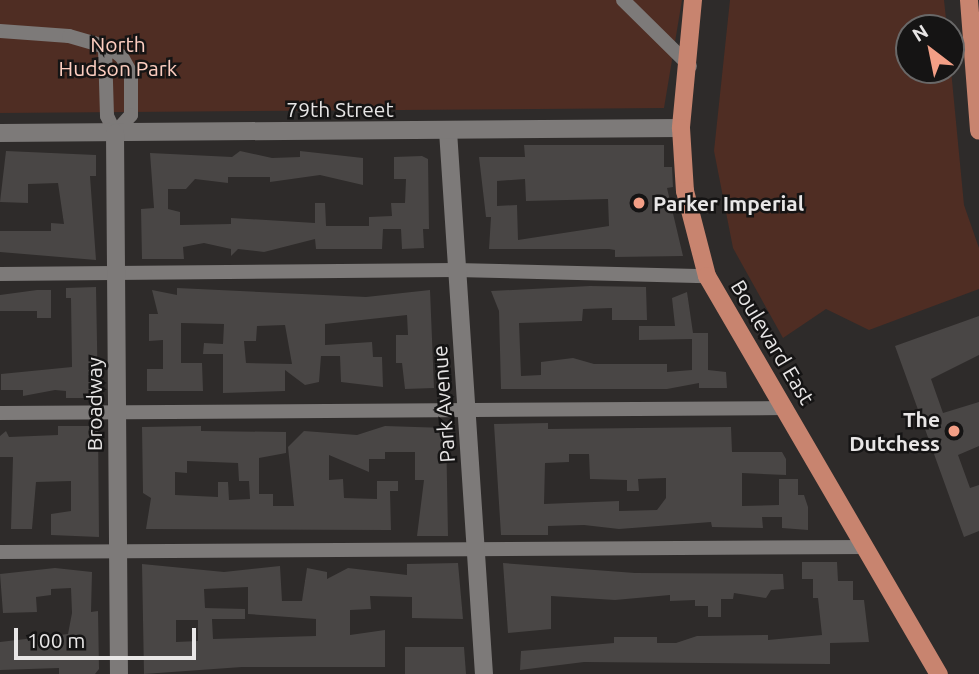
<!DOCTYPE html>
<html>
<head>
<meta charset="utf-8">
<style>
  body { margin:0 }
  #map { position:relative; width:979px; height:674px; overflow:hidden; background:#2e2b2a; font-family:Ubuntu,sans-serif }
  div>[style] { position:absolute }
  .green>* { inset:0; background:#4f2d23 }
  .building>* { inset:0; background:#494645 }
  .street>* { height:14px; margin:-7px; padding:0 7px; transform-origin:7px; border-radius:7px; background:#7d7a79 }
  .secondary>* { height:18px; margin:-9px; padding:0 9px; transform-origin:9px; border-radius:9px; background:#7d7a79 }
  .primary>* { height:18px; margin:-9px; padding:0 9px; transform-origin:9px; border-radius:9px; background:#c8846f }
  .dots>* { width:19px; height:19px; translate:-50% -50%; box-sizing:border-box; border:4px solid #151414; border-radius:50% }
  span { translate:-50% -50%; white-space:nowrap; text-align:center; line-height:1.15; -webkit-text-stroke:5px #151414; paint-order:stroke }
  .park-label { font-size:21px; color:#fdcec0 }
  .street-label { font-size:21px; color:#e8e6e6 }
  .poi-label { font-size:21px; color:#e8e6e6; font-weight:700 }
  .left { translate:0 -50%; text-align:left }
  .right { translate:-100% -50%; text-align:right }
  .north { position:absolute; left:895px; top:14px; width:70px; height:70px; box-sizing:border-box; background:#151414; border:2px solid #696868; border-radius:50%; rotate:328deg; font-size:19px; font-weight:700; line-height:28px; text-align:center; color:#e8e6e6 }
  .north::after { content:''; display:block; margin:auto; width:24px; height:32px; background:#f39f86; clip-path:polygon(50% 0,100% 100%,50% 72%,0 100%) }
  .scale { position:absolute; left:14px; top:628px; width:182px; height:32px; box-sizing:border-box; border:4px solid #e8e6e6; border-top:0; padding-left:9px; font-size:21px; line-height:24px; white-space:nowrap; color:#e8e6e6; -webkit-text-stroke:5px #151414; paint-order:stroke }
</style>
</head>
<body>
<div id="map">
  <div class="green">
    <i style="clip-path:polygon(0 0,682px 0,664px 108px,0 113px)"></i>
    <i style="clip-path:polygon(730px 0,944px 0,947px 28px,909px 28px,909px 70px,951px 70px,964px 205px,979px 248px,979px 289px,869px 330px,826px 309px,783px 338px,733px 248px,714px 151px)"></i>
  </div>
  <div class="building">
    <i style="clip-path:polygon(evenodd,524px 145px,664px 145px,664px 167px,672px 167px,673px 187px,667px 188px,683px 256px,615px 257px,615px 250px,609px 249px,489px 249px,491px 217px,486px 217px,479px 157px,525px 157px,524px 145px,525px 179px,526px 201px,608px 199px,609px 226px,518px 240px,517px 205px,497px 206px,497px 181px,525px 179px)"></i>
    <i style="clip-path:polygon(6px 151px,96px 155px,96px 176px,90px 176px,96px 260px,0 252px,0 231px,51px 231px,51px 223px,64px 224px,58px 183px,28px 184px,28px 203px,0 202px)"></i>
    <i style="clip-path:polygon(240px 151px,272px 158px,300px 157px,300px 151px,363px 158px,363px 185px,320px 175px,270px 182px,270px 177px,228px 177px,228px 183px,195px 179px,186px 189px,168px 189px,168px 209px,180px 212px,180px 225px,231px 224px,231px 218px,315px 223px,315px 203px,325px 203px,326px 226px,369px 226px,369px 217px,392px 216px,391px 203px,405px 203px,406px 179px,394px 179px,394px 157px,422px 156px,428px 159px,429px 229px,423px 229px,424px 248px,402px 249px,401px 229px,383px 229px,382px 249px,316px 249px,315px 239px,264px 252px,238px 249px,231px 256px,231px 249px,204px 243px,183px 247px,184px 259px,142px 259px,141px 209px,154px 208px,150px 153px,232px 157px)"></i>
    <i style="clip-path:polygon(590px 286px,646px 287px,647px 320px,612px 320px,612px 308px,583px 309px,582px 321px,519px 323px,521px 376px,541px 375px,541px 362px,573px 358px,594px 364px,667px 364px,667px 372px,692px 370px,692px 339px,639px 340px,639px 326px,675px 326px,672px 298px,687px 292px,693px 333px,708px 333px,708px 370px,726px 372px,727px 388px,699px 388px,699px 383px,667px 389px,501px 389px,499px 311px,491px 291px)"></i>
    <i style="clip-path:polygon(96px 287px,98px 398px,66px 398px,66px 391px,55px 390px,23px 396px,23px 390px,1px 390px,1px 374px,72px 367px,71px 298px,66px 298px,66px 288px)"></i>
    <i style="clip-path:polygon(evenodd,177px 288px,366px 297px,430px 290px,434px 388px,405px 389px,402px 363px,396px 363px,396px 335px,408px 335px,407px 315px,325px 324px,325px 345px,372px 342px,373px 357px,382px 357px,383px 387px,341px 382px,340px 356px,321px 356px,319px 382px,305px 385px,285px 370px,285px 391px,223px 393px,223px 354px,203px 354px,204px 343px,223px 344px,224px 324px,181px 323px,181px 363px,202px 363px,203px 391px,147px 391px,147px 369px,163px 369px,163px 340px,149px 341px,149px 314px,158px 314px,152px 290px,177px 295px,177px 288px,285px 325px,292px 364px,246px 363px,244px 341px,256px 341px,257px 326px,285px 325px)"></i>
    <i style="clip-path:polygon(37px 290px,51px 290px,51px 318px,37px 318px,37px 311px,0 311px,0 295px)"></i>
    <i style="clip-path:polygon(979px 316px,979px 355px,931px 379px,943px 413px,979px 402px,979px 446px,958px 455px,970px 488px,979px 485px,979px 531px,964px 537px,895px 346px)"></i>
    <i style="clip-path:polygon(evenodd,548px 423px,548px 429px,731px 427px,732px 452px,782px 452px,786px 459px,786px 475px,742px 473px,742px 506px,779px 505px,779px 479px,798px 479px,798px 495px,804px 495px,808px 507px,808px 530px,782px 528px,782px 517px,762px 517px,763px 528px,712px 527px,711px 522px,619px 529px,584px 525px,548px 526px,548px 535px,501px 535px,494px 424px,548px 423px,569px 454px,589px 454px,590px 479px,627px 480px,627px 491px,639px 491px,638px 479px,666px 478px,666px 498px,657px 510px,619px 511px,619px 501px,544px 504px,545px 463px,569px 462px,569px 454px)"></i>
    <i style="clip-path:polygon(58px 426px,98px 426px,99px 537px,51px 535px,51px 514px,71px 511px,71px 481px,36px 482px,32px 529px,11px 529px,13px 457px,0 457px,0 436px,6px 431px,9px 437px,58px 435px)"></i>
    <i style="clip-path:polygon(evenodd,201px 426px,201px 431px,286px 432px,286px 453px,259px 458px,259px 494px,273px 494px,273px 506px,294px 506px,288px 447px,304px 431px,357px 435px,385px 426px,446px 428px,448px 536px,417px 536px,424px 480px,415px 480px,415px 452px,385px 452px,385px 459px,369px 459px,369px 472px,329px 455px,329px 480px,343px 479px,344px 498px,377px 499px,377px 481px,398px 481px,398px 491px,390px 491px,391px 530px,146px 529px,151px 498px,143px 493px,142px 427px,201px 426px,187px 461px,238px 463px,239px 481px,249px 481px,250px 499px,229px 500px,228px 482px,218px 482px,218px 497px,175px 495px,175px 472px,187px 473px,187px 461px)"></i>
    <i style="clip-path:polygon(802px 562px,837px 562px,838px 581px,853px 581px,853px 600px,864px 600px,869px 642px,830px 643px,830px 664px,584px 662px,520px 670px,521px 651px,614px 643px,614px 637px,657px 637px,657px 643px,676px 643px,697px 636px,768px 635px,768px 640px,822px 635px,818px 598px,813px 598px,813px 579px,802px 579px)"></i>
    <i style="clip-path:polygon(evenodd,458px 563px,463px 619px,412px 618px,412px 597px,370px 596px,371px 609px,350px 610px,350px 635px,385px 630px,385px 667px,242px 667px,144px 674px,142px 564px,224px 572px,280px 566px,282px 601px,302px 601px,307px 568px,327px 572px,327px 579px,348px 568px,407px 575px,407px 564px,458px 563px,248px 587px,248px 614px,316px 619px,316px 636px,213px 639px,212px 619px,245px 619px,245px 609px,205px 608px,204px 589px,248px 587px,458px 563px,176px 620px,198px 620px,198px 641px,176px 642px,176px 620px)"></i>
    <i style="clip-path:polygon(503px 563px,635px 573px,783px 574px,784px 589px,771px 590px,766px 598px,734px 593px,733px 599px,721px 599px,721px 617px,708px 617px,708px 606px,695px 606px,695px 600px,670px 601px,670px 595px,615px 600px,551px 596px,551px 629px,508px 633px)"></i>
    <i style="clip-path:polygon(55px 568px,92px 572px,91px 612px,98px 611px,99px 669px,95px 674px,59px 674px,59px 668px,0 670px,0 642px,68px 634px,72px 613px,71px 588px,51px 589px,51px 595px,36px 597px,37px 612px,3px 613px,0 574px)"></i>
    <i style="clip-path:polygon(405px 647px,464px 647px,466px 674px,405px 674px)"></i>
  </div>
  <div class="street">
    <i style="left:623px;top:0;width:94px;rotate:44.6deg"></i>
    <i style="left:0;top:31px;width:69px;rotate:4.1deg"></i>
    <i style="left:69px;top:36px;width:26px;rotate:16deg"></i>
    <i style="left:94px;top:43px;width:25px;rotate:23deg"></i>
    <i style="left:117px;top:53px;width:6px;rotate:39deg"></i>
    <i style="left:122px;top:57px;width:18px;rotate:61deg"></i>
    <i style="left:131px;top:73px;width:42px;rotate:90deg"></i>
    <i style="left:131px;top:115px;width:24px;rotate:132deg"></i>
    <i style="left:115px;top:133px;width:19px;rotate:-115deg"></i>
    <i style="left:107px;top:116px;width:68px;rotate:-91.7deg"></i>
    <i style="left:0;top:274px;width:456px;rotate:-0.5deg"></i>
    <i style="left:456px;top:270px;width:251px;rotate:1.4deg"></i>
    <i style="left:0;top:413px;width:786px;rotate:-0.36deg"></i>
    <i style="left:0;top:552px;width:866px;rotate:-0.33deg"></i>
  </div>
  <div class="secondary">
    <i style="left:448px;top:131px;width:544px;rotate:86.21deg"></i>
    <i style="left:0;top:133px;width:681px;rotate:-0.42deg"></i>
    <i style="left:115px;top:133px;width:541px;rotate:89.58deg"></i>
  </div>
  <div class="primary">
    <i style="left:693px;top:0;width:129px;rotate:95.4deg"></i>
    <i style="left:681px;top:128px;width:63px;rotate:86.4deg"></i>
    <i style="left:685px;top:191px;width:88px;rotate:75.5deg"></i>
    <i style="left:707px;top:276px;width:461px;rotate:59.8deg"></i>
    <i style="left:969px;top:0;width:131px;rotate:85.6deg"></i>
  </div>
  <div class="dots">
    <i style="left:639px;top:203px;background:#f39f86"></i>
    <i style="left:954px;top:431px;background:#f39f86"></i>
  </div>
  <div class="park-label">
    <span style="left:118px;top:56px">North<br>Hudson Park</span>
  </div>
  <div class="street-label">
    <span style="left:340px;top:109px">79th Street</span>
    <span style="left:773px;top:342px;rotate:59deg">Boulevard East</span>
    <span style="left:94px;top:404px;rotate:-90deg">Broadway</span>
    <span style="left:443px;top:404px;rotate:-94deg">Park Avenue</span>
  </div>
  <div class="poi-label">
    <span class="left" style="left:653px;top:203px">Parker Imperial</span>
    <span class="right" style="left:940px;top:431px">The<br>Dutchess</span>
  </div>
  <div class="north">N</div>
  <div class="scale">100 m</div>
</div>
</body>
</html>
